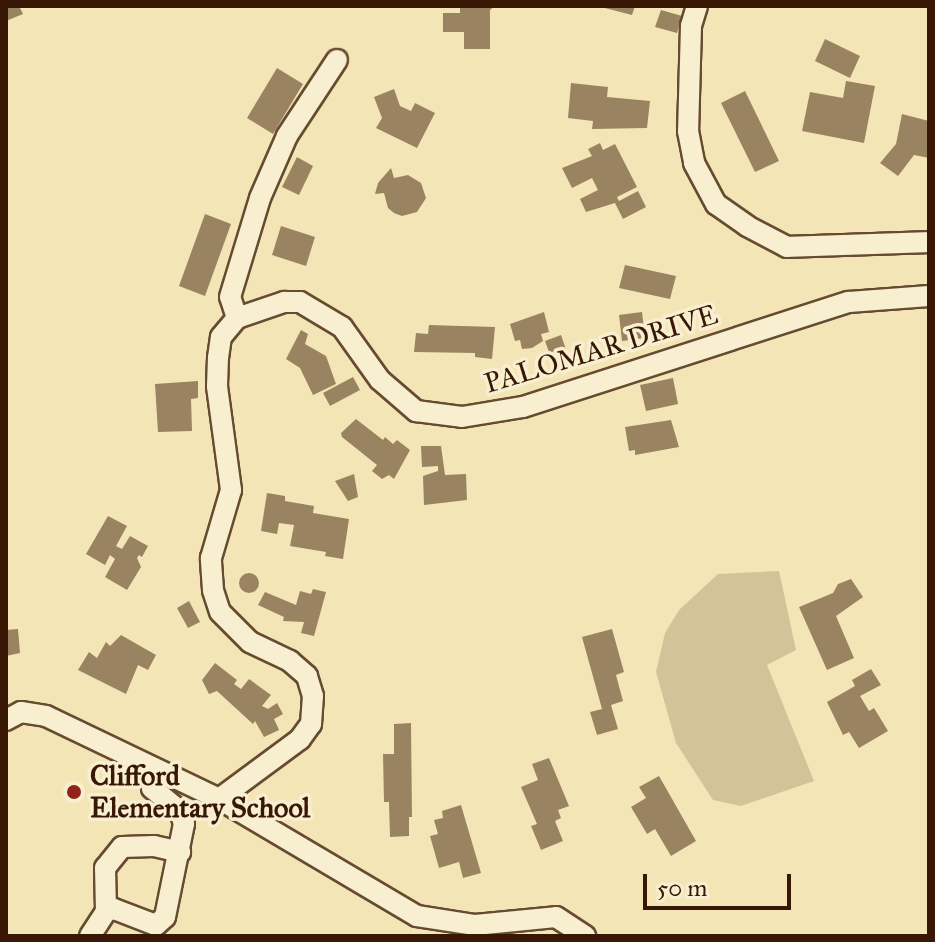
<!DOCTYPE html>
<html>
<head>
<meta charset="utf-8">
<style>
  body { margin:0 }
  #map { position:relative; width:935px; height:942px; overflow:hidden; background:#f4e5b7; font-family:"IM FELL Great Primer",serif }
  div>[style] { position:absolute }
  .green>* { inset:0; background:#d4c299 }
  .building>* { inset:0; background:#9a8361 }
  .round { border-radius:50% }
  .roads { filter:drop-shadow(2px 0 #674b31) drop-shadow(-2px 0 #674b31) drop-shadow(0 2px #674b31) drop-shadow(0 -2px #674b31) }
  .minor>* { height:20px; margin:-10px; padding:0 10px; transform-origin:10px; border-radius:10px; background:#f8eed0 }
  .dots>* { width:22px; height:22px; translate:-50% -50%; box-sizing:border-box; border:4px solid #f8eed0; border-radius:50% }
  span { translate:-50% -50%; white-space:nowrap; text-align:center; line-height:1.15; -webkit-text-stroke:7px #f8eed0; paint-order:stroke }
  .street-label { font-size:28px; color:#381804 }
  .poi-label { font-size:28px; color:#381804; font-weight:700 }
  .left { translate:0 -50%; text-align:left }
  .frame { position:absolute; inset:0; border:8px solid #381804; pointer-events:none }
  .scale { position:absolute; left:643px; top:874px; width:148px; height:36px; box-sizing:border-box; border:4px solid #381804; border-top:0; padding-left:10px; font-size:24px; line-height:28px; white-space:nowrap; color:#381804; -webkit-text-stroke:6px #f8eed0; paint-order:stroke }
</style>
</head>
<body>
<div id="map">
  <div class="green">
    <i style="clip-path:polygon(779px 571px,796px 650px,767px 665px,814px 781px,741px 806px,713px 800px,676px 743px,656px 672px,665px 633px,679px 610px,718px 574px)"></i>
  </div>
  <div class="building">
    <i style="clip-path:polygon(6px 6px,19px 6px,23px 14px,6px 21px)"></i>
    <i style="clip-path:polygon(460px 6px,495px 6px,490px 10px,490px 49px,464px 49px,464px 32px,443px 32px,443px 13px,460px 13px)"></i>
    <i style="clip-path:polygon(597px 6px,635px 6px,632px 15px)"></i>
    <i style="clip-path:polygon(661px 10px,682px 16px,677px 33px,655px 27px)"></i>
    <i style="clip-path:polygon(825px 39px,860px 56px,850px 78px,815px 61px)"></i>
    <i style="clip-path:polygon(277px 68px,303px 84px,273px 134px,247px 118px)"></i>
    <i style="clip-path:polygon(846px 81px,875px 86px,864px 143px,802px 131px,810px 92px,843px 98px)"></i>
    <i style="clip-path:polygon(571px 83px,608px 87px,607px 97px,650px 101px,647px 128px,592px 129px,593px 121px,568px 118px)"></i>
    <i style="clip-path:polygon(394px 89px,400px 106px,411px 111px,415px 103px,435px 113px,417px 148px,376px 128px,382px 118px,374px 97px)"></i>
    <i style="clip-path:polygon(745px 91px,779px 161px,755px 172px,721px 103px)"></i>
    <i style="clip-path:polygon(902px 114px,929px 121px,929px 158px,914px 155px,898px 176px,880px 163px,896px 144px)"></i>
    <i style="clip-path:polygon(600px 143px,603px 150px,615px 144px,637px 187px,617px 197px,619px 201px,638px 191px,646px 207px,623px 219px,615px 203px,586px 212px,580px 199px,598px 190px,592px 178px,572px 188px,562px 168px,592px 156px,588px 149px)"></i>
    <i style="clip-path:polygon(297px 157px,313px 166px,299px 195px,282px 187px)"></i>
    <i style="clip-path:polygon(391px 168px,394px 178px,408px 175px,421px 183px,426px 198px,417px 212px,402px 216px,394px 213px,388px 208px,384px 193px,375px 194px,378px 183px)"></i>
    <i style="clip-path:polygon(205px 214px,231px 224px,205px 296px,179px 286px)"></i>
    <i style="clip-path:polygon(281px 226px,315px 237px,306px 266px,272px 255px)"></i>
    <i style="clip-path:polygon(625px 265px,676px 276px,670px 299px,619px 288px)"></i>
    <i style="clip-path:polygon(544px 312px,549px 332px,541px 334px,543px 341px,532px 348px,522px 349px,520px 340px,515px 341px,510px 324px)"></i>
    <i style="clip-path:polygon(642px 312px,645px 338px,622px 341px,619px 315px)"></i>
    <i style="clip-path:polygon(429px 325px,495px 327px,492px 359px,475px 357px,475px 353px,414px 352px,416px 333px,428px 334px)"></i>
    <i style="clip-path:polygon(301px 330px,308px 334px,305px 344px,326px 356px,336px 384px,313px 395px,300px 368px,286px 359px)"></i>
    <i style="clip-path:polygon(561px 335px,570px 361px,554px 366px,545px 341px)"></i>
    <i style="clip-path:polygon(353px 377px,360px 390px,330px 406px,323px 393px)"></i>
    <i style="clip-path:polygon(673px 378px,678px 404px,646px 411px,640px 385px)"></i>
    <i style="clip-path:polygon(198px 381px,198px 398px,191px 399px,192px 431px,158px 432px,155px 384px)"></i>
    <i style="clip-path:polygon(356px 419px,383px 440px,385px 437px,393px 444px,397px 440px,410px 450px,394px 479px,389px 475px,382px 479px,372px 471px,377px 465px,342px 437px,341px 433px)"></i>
    <i style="clip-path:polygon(671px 420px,679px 447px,635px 455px,635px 450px,629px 451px,625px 427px)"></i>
    <i style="clip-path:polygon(421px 446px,441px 446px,445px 475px,466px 474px,467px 500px,424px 505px,423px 476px,438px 471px,438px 466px,422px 467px)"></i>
    <i style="clip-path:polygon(354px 474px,358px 497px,348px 501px,335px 481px)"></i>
    <i style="clip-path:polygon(267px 493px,285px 496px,285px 501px,314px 506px,313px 513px,349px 519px,343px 559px,325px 556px,326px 552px,290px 546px,294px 525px,279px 523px,277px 534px,261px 531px)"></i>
    <i style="clip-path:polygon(108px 516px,127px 526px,116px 546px,122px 549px,130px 536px,148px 546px,142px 557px,139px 555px,137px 558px,141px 567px,127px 590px,105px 577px,115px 559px,110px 555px,105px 565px,86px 554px)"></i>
    <i class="round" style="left:239px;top:573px;width:20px;height:20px"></i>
    <i style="clip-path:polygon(851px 579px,863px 597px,836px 616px,854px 658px,827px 670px,799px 607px,833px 593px,838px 584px)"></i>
    <i style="clip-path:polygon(313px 589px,326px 592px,314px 636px,301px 633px,304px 622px,283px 621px,284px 617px,258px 605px,265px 592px,296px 605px,300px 591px,311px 594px)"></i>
    <i style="clip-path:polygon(189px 601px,200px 622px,188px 628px,177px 608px)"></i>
    <i style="clip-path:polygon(18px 629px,20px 653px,6px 656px,6px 630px)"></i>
    <i style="clip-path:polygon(612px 629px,624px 672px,616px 675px,623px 701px,611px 705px,618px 729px,597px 735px,590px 712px,602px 709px,582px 637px)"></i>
    <i style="clip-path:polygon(121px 635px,156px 655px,148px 670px,138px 665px,126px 694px,78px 670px,89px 652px,97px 658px,106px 642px,110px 646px)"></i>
    <i style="clip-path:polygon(215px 663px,237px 680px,234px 684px,241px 689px,249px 679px,271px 695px,262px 706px,268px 709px,277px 703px,283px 714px,274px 719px,279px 730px,264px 737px,255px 721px,253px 724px,217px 691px,209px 694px,202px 680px)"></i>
    <i style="clip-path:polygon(871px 669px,881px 685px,860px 696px,869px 711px,874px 708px,888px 731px,859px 748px,849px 732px,843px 735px,827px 702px,855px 686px,852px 680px)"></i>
    <i style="clip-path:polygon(411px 723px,412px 817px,409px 817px,409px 836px,390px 837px,389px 802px,384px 802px,383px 754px,394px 754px,394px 724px)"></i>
    <i style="clip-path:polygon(549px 758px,569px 806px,558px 810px,561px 818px,555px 821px,563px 841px,541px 850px,531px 826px,537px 824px,521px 787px,538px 780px,532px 764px)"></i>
    <i style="clip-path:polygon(659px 776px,696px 841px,671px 856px,655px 829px,647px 834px,631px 807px,646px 798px,639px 787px)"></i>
    <i style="clip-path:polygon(461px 805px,481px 873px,463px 878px,459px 862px,439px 868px,430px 836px,438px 834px,434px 820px,443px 818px,442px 811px)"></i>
  </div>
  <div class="roads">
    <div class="minor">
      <i style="left:697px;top:6px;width:21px;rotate:107deg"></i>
      <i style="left:691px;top:26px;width:105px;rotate:91.6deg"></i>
      <i style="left:688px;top:131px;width:33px;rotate:79deg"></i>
      <i style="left:694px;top:163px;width:47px;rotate:61.8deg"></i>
      <i style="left:716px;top:204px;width:38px;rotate:35deg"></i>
      <i style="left:747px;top:226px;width:45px;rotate:27.7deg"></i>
      <i style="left:787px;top:247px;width:142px;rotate:-2deg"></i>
      <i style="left:237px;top:318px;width:22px;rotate:-108deg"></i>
      <i style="left:230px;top:297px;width:103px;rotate:-73.1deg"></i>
      <i style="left:260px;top:198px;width:68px;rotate:-66.5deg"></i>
      <i style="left:287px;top:136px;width:91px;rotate:-56.7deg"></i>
      <i style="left:6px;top:720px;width:17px;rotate:-28deg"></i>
      <i style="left:21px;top:712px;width:25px;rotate:9deg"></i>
      <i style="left:46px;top:716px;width:192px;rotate:25.6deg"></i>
      <i style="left:219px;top:799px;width:101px;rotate:-36.5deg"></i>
      <i style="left:300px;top:739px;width:19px;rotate:-54deg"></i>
      <i style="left:311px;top:724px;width:28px;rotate:-86deg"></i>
      <i style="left:313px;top:696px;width:21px;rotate:-107deg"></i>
      <i style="left:307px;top:676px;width:23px;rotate:-139deg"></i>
      <i style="left:290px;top:661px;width:44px;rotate:-154.6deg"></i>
      <i style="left:250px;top:642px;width:42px;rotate:-135deg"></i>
      <i style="left:220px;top:612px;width:23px;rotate:-108deg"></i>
      <i style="left:213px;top:590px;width:32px;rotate:-94deg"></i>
      <i style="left:211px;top:558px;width:71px;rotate:-73.6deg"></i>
      <i style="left:231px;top:490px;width:105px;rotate:-97.7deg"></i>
      <i style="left:217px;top:386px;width:28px;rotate:-88deg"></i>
      <i style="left:218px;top:358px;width:21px;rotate:-82deg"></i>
      <i style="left:221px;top:337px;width:25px;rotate:-50deg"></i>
      <i style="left:237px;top:318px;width:50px;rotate:-18.8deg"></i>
      <i style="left:284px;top:302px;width:16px"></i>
      <i style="left:300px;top:302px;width:49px;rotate:30.8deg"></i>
      <i style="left:342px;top:327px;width:65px;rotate:54.4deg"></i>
      <i style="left:380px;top:380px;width:48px;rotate:40.7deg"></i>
      <i style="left:416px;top:411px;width:46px;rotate:7.4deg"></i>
      <i style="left:462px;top:417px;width:62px;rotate:-9.3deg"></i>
      <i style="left:523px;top:407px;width:342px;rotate:-17.9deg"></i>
      <i style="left:849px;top:302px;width:80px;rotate:-4.3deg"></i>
      <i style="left:219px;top:799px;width:230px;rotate:30.6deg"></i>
      <i style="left:417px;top:916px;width:59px;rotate:8.8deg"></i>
      <i style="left:475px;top:925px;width:81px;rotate:-5.6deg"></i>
      <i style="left:556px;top:917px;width:35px;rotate:33deg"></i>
      <i style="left:106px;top:911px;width:43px;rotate:-91.3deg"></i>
      <i style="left:105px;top:868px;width:27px;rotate:-51deg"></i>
      <i style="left:122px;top:847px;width:32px;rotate:-2deg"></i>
      <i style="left:154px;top:846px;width:27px;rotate:13deg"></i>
      <i style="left:90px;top:936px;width:30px;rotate:-57deg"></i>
      <i style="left:106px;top:911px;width:8px;rotate:-14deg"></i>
      <i style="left:114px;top:909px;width:45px;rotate:20.9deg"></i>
      <i style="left:156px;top:925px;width:12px;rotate:-42deg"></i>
      <i style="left:165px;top:917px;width:95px;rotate:-78.5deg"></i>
      <i style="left:184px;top:824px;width:14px;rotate:-107deg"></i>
      <i style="left:180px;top:811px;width:36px;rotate:-141deg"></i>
      <i style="left:152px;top:788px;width:19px;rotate:-90deg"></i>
    </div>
  </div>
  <div class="dots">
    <i style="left:74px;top:792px;background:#8f2418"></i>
  </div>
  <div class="street-label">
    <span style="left:601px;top:349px;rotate:-17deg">PALOMAR DRIVE</span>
  </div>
  <div class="poi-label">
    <span class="left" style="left:90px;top:792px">Clifford<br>Elementary School</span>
  </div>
  <div class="frame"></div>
  <div class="scale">50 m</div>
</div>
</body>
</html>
